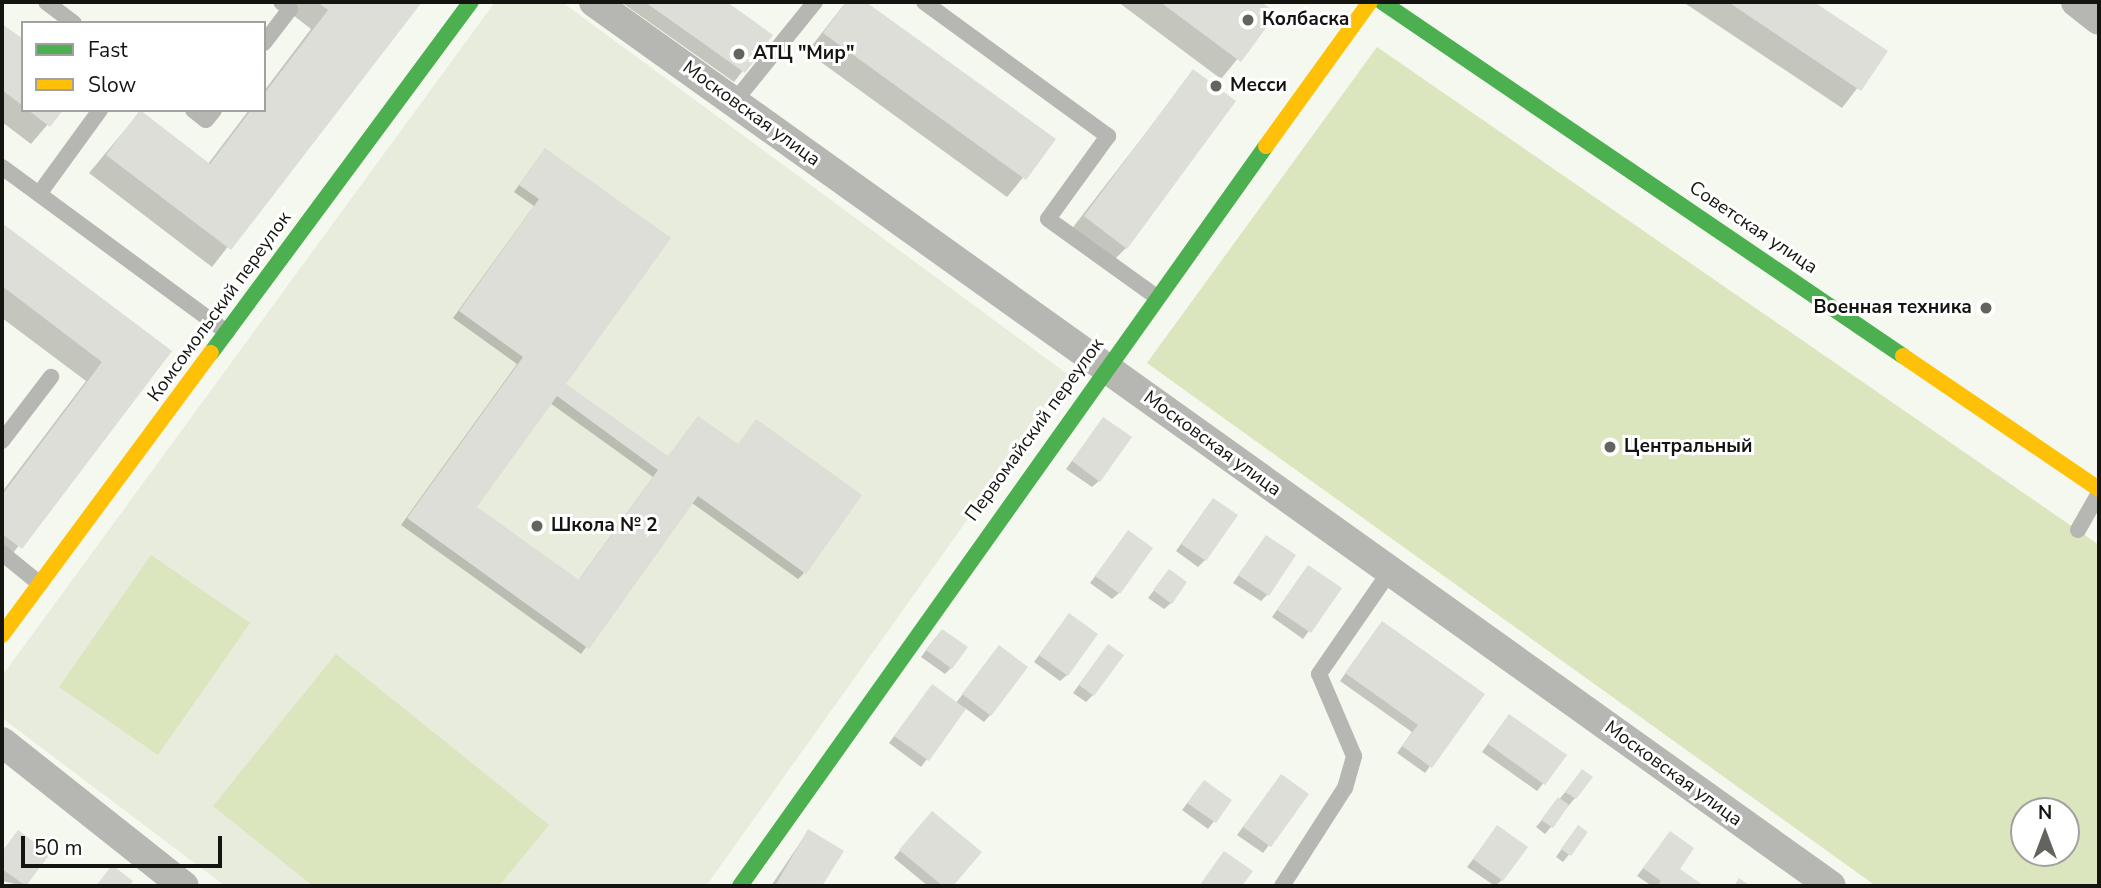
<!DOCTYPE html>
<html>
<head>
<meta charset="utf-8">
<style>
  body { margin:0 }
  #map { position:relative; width:2101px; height:888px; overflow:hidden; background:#f5f8ee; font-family:"Nunito Sans",sans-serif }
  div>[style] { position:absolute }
  .built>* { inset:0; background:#e8ecdc }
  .green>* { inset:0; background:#dbe5be }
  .shadow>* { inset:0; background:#0003 }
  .building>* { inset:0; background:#dcded7 }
  .lane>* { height:16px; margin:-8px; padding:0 8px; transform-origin:8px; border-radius:8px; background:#b6b7b3 }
  .street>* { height:30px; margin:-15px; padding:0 15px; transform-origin:15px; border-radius:15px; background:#b6b7b3 }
  .fast>* { height:16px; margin:-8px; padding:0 8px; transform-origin:8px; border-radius:8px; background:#4caf50 }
  .slow>* { height:16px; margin:-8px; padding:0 8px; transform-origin:8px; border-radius:8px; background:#ffc107 }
  .dots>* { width:19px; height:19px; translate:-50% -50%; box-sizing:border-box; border:4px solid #fff; border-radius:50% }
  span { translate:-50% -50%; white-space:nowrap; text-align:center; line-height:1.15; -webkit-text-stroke:6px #fff; paint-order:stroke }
  .poi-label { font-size:19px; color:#141510; font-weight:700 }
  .left { translate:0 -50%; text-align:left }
  .right { translate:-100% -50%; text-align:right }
  .street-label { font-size:19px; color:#141510 }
  .frame { position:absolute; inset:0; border:4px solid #141510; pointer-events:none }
  .legend { position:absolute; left:21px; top:21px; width:245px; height:91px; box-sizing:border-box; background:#fff; border:2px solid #a1a19f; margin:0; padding:9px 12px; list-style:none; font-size:21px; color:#141510 }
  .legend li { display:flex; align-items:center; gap:14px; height:35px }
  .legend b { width:35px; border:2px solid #a1a19f }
  .north { position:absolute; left:2010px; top:797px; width:70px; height:70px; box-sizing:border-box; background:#fff; border:2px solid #a1a19f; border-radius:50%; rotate:0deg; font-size:19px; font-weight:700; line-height:28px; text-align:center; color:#141510 }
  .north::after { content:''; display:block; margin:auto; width:24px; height:32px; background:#63645e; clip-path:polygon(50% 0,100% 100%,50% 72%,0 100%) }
  .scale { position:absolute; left:21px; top:836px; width:201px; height:32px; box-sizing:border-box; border:4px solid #141510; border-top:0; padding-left:9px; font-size:21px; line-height:24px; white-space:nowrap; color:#141510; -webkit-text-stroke:5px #fff; paint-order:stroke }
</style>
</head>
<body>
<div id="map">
  <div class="built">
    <i style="clip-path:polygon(495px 2px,562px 2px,1070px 376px,706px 886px,225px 886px,2px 718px,2px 676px)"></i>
  </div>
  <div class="green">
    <i style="clip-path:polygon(evenodd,1377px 47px,2099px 545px,2099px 886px,1876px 886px,1147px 363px,1377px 47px,2024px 811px,2066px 811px,2066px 853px,2024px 853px,2024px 811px)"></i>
    <i style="clip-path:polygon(151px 555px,250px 623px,158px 755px,59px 687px)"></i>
    <i style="clip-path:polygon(336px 654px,549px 825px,499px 886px,313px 886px,213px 806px)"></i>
  </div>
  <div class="shadow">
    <i style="clip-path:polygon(276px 2px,419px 2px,212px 267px,89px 173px,140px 112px,208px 164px,249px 110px,264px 110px,264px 91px,311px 29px)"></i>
    <i style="clip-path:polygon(621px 2px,724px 2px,771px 35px,734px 82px)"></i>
    <i style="clip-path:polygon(846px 2px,863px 2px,1054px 140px,1007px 197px,807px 52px)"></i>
    <i style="clip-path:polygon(1118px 2px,1258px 2px,1274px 14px,1221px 79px)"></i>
    <i style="clip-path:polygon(1683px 2px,1811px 2px,1885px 52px,1842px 108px)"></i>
    <i style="clip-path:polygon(2px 26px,23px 42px,23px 110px,60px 110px,31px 144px,2px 122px)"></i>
    <i style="clip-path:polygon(1193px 72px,1126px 248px,1108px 266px,1067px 235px)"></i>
    <i style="clip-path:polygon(evenodd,539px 157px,563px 385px,667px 458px,698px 418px,804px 573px,798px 579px,692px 503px,581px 654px,401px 525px,517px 364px,453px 318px,534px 206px,514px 192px,539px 157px,550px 403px,653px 477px,578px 581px,475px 508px,550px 403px)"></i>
    <i style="clip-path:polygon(2px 225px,169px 351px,3px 566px,2px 492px,86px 381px,2px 318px)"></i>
    <i style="clip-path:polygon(1103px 419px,1099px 481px,1092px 487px,1066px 469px)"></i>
    <i style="clip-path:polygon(1207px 507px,1205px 560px,1198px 567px,1176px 551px)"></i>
    <i style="clip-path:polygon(1128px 532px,1119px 593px,1112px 599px,1090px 583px)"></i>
    <i style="clip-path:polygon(1266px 537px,1267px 595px,1261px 601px,1233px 583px)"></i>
    <i style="clip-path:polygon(1169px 571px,1171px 603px,1164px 609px,1148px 598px)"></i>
    <i style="clip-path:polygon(1302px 574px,1340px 589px,1303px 639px,1272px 617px)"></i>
    <i style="clip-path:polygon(1063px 622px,1067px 675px,1060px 681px,1034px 662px)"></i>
    <i style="clip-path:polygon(1376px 630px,1482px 695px,1425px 773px,1397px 753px,1412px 732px,1340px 681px)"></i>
    <i style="clip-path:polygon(935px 638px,951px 668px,945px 674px,921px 657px)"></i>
    <i style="clip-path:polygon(1102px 653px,1093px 695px,1086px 702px,1073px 693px)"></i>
    <i style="clip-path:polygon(993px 654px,990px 715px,984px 722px,965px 708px,921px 767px,889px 743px,932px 686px,956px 703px)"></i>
    <i style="clip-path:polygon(1503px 723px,1565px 756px,1537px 791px,1482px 752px)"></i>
    <i style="clip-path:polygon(1582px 772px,1575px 798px,1545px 834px,1536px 827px)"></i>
    <i style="clip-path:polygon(1281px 776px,1307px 794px,1263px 853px,1237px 835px)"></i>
    <i style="clip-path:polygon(1204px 782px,1230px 800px,1208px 829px,1182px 810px)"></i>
    <i style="clip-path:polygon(925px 820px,979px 853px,951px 886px,928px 886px,894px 858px)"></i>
    <i style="clip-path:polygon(1497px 828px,1502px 880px,1495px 886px,1467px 867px)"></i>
    <i style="clip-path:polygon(808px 831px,841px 852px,820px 886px,771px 886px)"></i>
    <i style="clip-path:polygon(1586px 833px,1563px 862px,1556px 857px,1572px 834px)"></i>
    <i style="clip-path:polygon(1670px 833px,1677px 869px,1701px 886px,1652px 886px,1637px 876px)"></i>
    <i style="clip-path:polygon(12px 839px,48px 854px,24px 886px,2px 881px,2px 852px)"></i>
  </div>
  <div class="building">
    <i style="clip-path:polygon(317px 2px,422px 2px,231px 250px,106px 155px,140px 110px,210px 164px,251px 110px,264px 110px,264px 94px,328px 10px)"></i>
    <i style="clip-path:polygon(645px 2px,727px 2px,773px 35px,745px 73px)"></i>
    <i style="clip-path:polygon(846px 2px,866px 2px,1056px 139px,1026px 180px,823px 33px)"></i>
    <i style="clip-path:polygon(1160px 2px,1261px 2px,1277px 13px,1241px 62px)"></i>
    <i style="clip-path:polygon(1728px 2px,1814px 2px,1888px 51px,1861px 91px)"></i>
    <i style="clip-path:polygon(2px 24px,23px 39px,23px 106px,2px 90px)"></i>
    <i style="clip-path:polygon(1193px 69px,1236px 101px,1127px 249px,1084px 216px)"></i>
    <i style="clip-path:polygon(28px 110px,63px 110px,50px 127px)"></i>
    <i style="clip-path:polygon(evenodd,545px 148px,671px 238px,566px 384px,668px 456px,698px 416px,738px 444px,756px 419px,862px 495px,806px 574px,698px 496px,589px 649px,407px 518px,523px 357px,459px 311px,539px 199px,519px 185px,545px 148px,557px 396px,658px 470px,579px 580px,477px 507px,557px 396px)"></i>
    <i style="clip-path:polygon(2px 223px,172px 351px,22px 549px,2px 534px,2px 495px,102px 362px,2px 286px)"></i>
    <i style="clip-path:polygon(1103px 417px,1132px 437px,1100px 482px,1072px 461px)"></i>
    <i style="clip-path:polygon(1213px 498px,1238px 515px,1206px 561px,1181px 544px)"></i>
    <i style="clip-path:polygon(1128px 530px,1153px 548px,1120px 594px,1095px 576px)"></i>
    <i style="clip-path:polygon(1266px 535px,1296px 555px,1269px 596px,1238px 575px)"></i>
    <i style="clip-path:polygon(1308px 565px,1342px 588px,1311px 633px,1277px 610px)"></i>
    <i style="clip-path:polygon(1169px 569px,1187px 582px,1172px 604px,1153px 590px)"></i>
    <i style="clip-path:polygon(1069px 613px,1098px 634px,1068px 676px,1039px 655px)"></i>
    <i style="clip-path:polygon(1382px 621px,1485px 694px,1432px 768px,1402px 746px,1418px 725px,1345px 673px)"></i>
    <i style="clip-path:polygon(942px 629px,968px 647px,952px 669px,926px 650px)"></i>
    <i style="clip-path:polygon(1108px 644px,1124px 655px,1094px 696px,1079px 685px)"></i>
    <i style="clip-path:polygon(999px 645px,1028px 667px,991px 716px,962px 694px)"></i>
    <i style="clip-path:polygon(932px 684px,966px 709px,929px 761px,894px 736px)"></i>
    <i style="clip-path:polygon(1509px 714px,1567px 755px,1545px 785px,1488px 744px)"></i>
    <i style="clip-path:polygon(1582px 769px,1593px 777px,1576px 799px,1565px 792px)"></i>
    <i style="clip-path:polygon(1281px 774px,1309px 794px,1271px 847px,1243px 827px)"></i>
    <i style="clip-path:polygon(1204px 780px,1232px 800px,1216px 823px,1187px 803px)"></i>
    <i style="clip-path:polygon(1558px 797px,1569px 805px,1553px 828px,1541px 820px)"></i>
    <i style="clip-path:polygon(932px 811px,982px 852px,953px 886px,943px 886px,899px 850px)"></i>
    <i style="clip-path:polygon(1497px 825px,1528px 847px,1503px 881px,1473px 859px)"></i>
    <i style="clip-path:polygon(1578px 825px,1588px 832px,1571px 856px,1561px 849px)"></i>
    <i style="clip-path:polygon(808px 829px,844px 851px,822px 886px,775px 886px)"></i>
    <i style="clip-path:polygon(18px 830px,50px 854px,26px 886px,2px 869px,2px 852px)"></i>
    <i style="clip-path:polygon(1670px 831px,1694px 848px,1680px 869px,1704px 886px,1657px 886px,1661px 881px,1643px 868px)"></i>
    <i style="clip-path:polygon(1224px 851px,1253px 871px,1242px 886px,1199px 886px)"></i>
    <i style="clip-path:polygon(112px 865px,133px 881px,129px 886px,96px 886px)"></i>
    <i style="clip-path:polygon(1739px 878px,1750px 886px,1734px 886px)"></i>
  </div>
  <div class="lane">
    <i style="left:46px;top:2px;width:35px;rotate:37deg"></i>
    <i style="left:924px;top:2px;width:228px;rotate:36.1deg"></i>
    <i style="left:1108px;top:136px;width:102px;rotate:125.9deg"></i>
    <i style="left:1048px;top:219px;width:135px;rotate:35.7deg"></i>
    <i style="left:264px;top:43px;width:43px;rotate:-52.6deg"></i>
    <i style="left:290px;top:9px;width:11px;rotate:-142deg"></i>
    <i style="left:734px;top:102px;width:129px;rotate:-51deg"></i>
    <i style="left:193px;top:110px;width:16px;rotate:38deg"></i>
    <i style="left:206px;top:120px;width:13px;rotate:-51deg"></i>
    <i style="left:2px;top:167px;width:279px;rotate:36.3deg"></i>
    <i style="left:39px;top:194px;width:104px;rotate:-54deg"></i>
    <i style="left:2px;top:441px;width:81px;rotate:-52.6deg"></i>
    <i style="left:2078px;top:530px;width:43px;rotate:-60.4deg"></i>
    <i style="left:2px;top:553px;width:49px;rotate:39.2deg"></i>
    <i style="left:1282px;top:886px;width:117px;rotate:-57.3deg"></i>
    <i style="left:1345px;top:788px;width:33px;rotate:-74deg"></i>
    <i style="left:1354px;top:756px;width:89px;rotate:-113.1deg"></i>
    <i style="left:1319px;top:674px;width:125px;rotate:-55.4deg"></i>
  </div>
  <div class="street">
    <i style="left:594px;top:2px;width:1520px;rotate:35.55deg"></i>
    <i style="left:2076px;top:2px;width:29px;rotate:38deg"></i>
    <i style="left:2px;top:742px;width:232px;rotate:38.4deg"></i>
  </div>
  <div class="fast">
    <i style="left:1382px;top:2px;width:630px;rotate:34.19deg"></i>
    <i style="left:211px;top:353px;width:437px;rotate:-53.5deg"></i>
    <i style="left:740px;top:886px;width:908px;rotate:-54.59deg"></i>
  </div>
  <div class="slow">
    <i style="left:1266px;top:146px;width:178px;rotate:-54.2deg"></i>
    <i style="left:1903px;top:356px;width:237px;rotate:34.2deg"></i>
    <i style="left:2px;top:635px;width:351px;rotate:-53.5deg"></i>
  </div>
  <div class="dots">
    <i style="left:1248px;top:20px;background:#63645e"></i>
    <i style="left:739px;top:54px;background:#63645e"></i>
    <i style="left:1216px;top:86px;background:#63645e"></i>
    <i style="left:1986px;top:308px;background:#63645e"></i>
    <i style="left:1610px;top:447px;background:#63645e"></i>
    <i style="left:537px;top:526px;background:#63645e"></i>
  </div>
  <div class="poi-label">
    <span class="left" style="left:1262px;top:20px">Колбаска</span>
    <span class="left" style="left:753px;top:54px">АТЦ "Мир"</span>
    <span class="left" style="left:1230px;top:86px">Месси</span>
    <span class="right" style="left:1972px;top:308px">Военная техника</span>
    <span class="left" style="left:1624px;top:447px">Центральный</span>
    <span class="left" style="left:551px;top:526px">Школа № 2</span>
  </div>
  <div class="street-label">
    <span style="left:751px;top:114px;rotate:36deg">Московская улица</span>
    <span style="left:1753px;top:228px;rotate:34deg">Советская улица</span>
    <span style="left:220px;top:307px;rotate:-54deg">Комсомольский переулок</span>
    <span style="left:1035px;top:430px;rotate:-54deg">Первомайский переулок</span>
    <span style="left:1212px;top:444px;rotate:36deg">Московская улица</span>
    <span style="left:1673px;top:774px;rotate:36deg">Московская улица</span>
  </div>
  <div class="frame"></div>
  <ul class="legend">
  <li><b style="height:9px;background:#4caf50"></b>Fast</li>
  <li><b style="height:9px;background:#ffc107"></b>Slow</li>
  </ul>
  <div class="north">N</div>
  <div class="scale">50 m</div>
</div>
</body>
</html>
